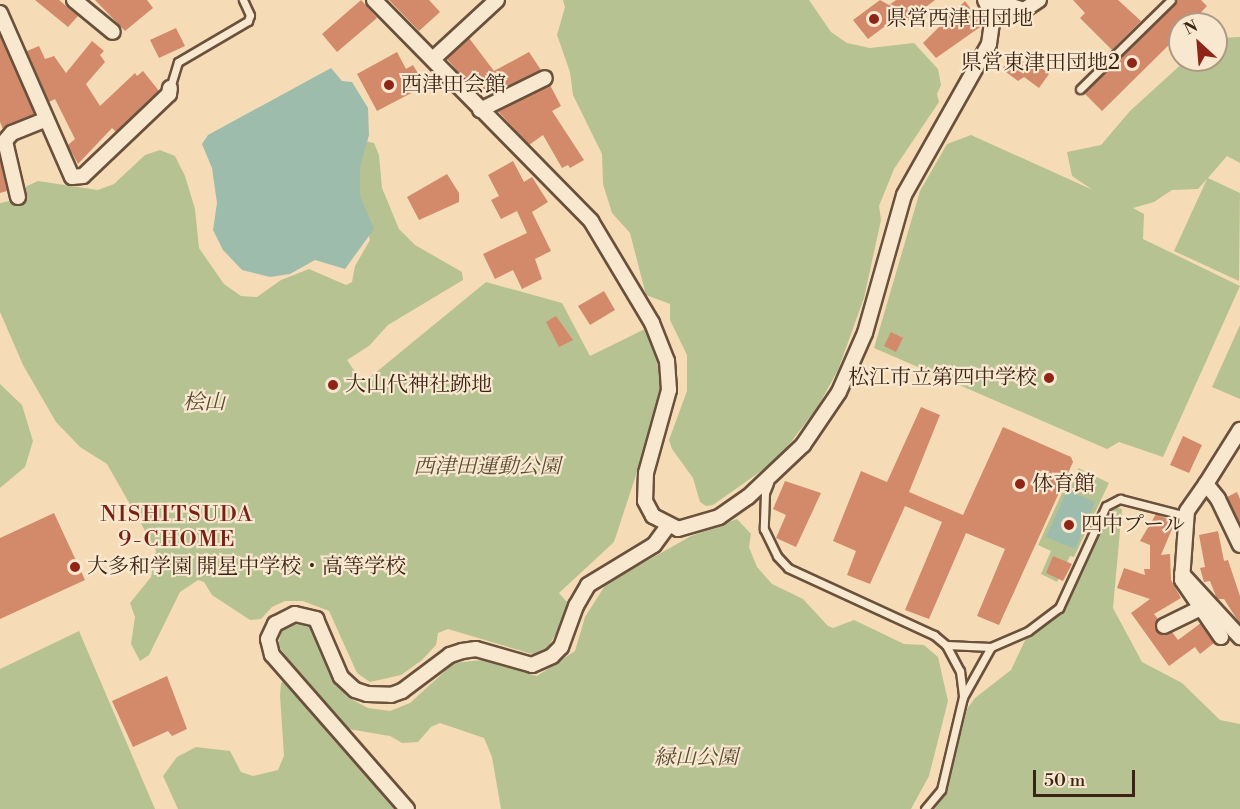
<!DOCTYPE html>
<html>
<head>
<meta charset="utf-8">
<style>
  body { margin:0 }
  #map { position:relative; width:1240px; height:809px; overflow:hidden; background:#f6dcb6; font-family:"Libre Bodoni","Noto Serif JP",serif }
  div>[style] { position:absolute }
  .green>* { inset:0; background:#b7c292 }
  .water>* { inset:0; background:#9dbcab }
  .building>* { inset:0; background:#d28a6b }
  .roads { filter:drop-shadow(2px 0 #6a513c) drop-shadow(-2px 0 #6a513c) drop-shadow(0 2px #6a513c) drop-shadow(0 -2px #6a513c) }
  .lane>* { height:7px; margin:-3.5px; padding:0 3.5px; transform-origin:3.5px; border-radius:3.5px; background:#f9e8d0 }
  .street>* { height:14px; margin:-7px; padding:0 7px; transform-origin:7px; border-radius:7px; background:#f9e8d0 }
  .dots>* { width:16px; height:16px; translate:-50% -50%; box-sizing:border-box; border:3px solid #f9e8d0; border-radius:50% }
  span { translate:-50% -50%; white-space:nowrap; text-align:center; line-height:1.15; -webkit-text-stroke:4.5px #f9e8d0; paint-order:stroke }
  .poi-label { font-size:21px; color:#3c2314 }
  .left { translate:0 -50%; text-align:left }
  .right { translate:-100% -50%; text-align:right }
  .park-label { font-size:21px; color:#5b4b34; font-style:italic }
  .neighbourhood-label { font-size:22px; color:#7a1f14; letter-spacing:1.5px }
  .north { position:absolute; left:1168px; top:12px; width:60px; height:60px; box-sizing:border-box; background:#f9e8d0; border:2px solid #ad9985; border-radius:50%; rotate:334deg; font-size:16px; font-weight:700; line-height:24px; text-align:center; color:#3c2314 }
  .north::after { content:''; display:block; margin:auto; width:21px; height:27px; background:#8f2418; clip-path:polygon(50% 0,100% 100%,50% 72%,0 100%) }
  .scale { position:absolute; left:1033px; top:770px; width:102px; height:27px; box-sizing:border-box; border:3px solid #3c2314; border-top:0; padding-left:8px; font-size:18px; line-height:21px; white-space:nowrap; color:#3c2314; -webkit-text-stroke:4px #f9e8d0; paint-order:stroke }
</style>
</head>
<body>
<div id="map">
  <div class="green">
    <i style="clip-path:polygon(563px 0,809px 0,831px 32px,847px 43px,870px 48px,914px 43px,938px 69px,941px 85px,937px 94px,939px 102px,894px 169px,879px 206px,881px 220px,864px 298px,838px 370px,817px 408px,778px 459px,713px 505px,706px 506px,700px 502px,693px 478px,672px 449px,669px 440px,687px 391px,687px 355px,670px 320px,670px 304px,646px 295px,630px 233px,612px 213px,603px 184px,602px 154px,573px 95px,570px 72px,557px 35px,565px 7px)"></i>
    <i style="clip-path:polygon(1240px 37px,1240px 163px,1227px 156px,1208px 178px,1240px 193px,1239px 281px,1174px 251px,1207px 179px,1198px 189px,1172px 190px,1154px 202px,1133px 208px,1144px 214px,1143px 239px,1240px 286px,1163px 457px,1119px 442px,1107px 449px,874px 348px,920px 191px,947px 144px,971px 135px,1093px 190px,1072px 176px,1067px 152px,1101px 145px,1130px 111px,1186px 60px,1216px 60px,1216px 38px)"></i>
    <i style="clip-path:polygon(365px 141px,374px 143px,379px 155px,382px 188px,399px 229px,415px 245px,462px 272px,463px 280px,388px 325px,369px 346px,347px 360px,363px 383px,486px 282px,562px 303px,590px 356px,645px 329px,659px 363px,662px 382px,659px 405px,614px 542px,559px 593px,567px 602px,566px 616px,547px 649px,535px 655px,448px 629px,438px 633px,436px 645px,422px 660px,401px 675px,370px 682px,357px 673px,329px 611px,303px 601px,285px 601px,272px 607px,261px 619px,250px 620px,212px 595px,204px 582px,198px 580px,180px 592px,149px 655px,140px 661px,131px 644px,135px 617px,130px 603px,151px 577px,156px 550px,107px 464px,80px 447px,56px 422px,23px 365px,0 312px,0 203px,19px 199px,27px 186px,38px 181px,98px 190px,114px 184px,145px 155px,160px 150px,175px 156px,185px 176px,195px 209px,199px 248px,224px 284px,241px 296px,257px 297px,281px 280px,309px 269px,346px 285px,352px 282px,355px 266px,370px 240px,357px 199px,357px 170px)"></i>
    <i style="clip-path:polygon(1240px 325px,1240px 399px,1212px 387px)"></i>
    <i style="clip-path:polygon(0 384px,22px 405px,33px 441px,25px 467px,0 488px)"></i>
    <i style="clip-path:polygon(1078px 468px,1109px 483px,1074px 557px,1070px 556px,1057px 582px,1041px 574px,1051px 551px,1038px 545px,1067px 482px,1072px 484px)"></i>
    <i style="clip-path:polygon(1111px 506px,1122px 509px,1113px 608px,1142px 662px,1182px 683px,1220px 720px,1240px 724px,1240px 809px,935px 809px,948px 787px,967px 709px,975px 698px,1011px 670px,1027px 636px,1065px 608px,1096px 531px)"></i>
    <i style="clip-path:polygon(737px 519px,751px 534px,749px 547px,757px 567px,772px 584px,803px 599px,828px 626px,833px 628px,854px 620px,904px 644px,924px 645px,938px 657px,948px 701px,929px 776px,911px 809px,501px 809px,492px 757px,484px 738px,440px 723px,431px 727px,418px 742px,402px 743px,390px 736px,348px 729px,310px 690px,278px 645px,282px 630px,292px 623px,310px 625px,318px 633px,324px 661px,347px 697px,368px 708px,390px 711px,410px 703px,454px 663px,482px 660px,537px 676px,575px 651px,585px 617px,606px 584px,691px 536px)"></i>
    <i style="clip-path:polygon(79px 631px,155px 809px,0 809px,0 669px)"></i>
    <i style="clip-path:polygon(285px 681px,381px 787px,398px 809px,178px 809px,163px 776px,177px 757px,196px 747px,230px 751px,241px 772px,253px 776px,278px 770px,284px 756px,280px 695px,281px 683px)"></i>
  </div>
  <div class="water">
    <i style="clip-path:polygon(331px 68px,342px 81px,352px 82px,368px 108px,369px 135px,360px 167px,360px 196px,374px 229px,345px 269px,315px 260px,290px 274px,270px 277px,242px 270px,223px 250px,213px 230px,217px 203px,212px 168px,202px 144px,208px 135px)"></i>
    <i style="clip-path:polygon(1067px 490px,1095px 502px,1075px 549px,1046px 537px)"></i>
  </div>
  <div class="building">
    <i style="clip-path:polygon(35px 0,59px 0,78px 16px,68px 27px)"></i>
    <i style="clip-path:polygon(95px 0,147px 0,153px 8px,125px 31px)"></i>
    <i style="clip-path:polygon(361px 0,377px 18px,337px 52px,322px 34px)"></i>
    <i style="clip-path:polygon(389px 0,429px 0,440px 12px,419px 31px)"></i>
    <i style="clip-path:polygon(880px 0,889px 5px,896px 0,935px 0,901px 26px,896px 18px,868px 39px,853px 20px)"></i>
    <i style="clip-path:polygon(1073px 0,1118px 0,1141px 21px,1112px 50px,1080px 18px,1085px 13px)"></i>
    <i style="clip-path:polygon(1177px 0,1201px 0,1207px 6px,1190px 24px,1180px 24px,1180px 34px,1102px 111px,1084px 93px)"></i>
    <i style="clip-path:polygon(965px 1px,983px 25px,936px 58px,923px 43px)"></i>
    <i style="clip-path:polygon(176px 28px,185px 46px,159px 58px,150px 40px)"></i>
    <i style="clip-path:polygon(0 35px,35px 114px,3px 129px,0 122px)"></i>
    <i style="clip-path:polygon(469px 38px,494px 71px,529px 52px,541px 70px,505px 88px,502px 81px,480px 93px,471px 76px,466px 81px,447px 59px)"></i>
    <i style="clip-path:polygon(92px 41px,104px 51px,100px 55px,105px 62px,86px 84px,100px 106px,135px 73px,137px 76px,143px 71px,159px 91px,116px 132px,112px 128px,78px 164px,68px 145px,75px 139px,55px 99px,49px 102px,27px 51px,39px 46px,45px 59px,54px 56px,66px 73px)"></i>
    <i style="clip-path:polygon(397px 52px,406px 69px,413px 65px,419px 75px,411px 79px,417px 90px,377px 111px,357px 74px)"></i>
    <i style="clip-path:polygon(1014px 55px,1026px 64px,1030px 59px,1049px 74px,1039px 88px,1024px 77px,1018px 81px,1002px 69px)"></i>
    <i style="clip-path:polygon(550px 85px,561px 106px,552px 111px,584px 160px,570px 168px,568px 165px,562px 168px,543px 135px,529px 145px,498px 111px)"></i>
    <i style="clip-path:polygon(0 159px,7px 191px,0 193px)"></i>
    <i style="clip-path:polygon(513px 161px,524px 182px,532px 177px,548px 202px,532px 212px,551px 251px,535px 259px,542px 279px,522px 289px,513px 270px,495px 279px,483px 254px,527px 233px,517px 211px,501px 219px,491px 200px,499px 196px,488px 175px)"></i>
    <i style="clip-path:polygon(447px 174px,459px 193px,459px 202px,419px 220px,407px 197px)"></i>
    <i style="clip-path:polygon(604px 291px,615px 310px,590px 325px,578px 306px)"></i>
    <i style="clip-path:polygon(556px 316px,573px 340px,559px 347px,546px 322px)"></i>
    <i style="clip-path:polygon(891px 332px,903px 338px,896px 352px,884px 346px)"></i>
    <i style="clip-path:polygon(921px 407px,940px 415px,909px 492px,963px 515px,1003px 427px,1071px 457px,1073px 462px,999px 625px,977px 616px,1005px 549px,966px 533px,929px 619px,905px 610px,942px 522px,905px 506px,870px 584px,847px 575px,856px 551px,833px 541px,861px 471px,887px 482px)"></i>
    <i style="clip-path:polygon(1183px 436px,1202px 445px,1189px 473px,1170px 465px)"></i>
    <i style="clip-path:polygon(785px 481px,821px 493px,796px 547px,776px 538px,786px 515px,773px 509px)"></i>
    <i style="clip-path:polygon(1237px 492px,1240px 499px,1240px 524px,1227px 497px)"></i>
    <i style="clip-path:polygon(54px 513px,85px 580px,0 619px,0 538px)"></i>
    <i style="clip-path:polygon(1156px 514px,1175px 522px,1161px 555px,1170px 554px,1171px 580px,1181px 598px,1154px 614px,1158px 619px,1156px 629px,1163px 635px,1172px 632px,1178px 640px,1201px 623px,1214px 643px,1200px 654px,1195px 647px,1169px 666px,1131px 613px,1150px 599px,1117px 588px,1124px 568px,1145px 575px,1144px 569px,1150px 569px,1150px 545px,1140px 541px)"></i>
    <i style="clip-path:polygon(1218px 531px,1224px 561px,1228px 560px,1240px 596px,1240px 624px,1224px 599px,1217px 599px,1210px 581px,1204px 582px,1200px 568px,1205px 567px,1199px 535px)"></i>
    <i style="clip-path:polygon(1053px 556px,1072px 564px,1063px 581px,1046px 573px)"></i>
    <i style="clip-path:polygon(167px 676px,187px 729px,172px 736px,168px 731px,133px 747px,112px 701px)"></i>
  </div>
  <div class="roads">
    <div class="lane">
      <i style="left:170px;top:88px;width:27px;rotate:-73deg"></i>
      <i style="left:178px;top:62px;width:81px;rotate:-30.4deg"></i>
      <i style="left:248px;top:21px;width:6px;rotate:-72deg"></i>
      <i style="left:250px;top:15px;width:17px;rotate:-115deg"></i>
      <i style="left:1080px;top:89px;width:127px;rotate:-44.4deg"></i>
      <i style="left:769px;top:483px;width:11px;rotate:112deg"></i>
      <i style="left:765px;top:493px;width:36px;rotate:92deg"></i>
      <i style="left:764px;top:529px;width:30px;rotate:64deg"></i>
      <i style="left:777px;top:556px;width:16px;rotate:47deg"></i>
      <i style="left:788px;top:568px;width:161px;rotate:24.7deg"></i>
      <i style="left:934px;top:635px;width:16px;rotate:40deg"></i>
      <i style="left:946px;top:645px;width:45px;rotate:2.5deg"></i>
      <i style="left:946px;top:645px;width:30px;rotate:62deg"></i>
      <i style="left:960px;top:671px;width:26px;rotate:83deg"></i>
      <i style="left:963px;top:697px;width:57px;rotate:-60.8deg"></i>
      <i style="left:991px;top:647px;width:40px;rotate:-23.4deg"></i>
      <i style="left:1028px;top:631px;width:39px;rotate:-37deg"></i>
      <i style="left:1059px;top:608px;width:112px;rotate:-65.3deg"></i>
      <i style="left:1106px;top:506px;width:16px;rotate:-27deg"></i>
      <i style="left:1120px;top:499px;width:61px;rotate:14.3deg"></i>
      <i style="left:1179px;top:514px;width:9px;rotate:-21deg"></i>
      <i style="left:925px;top:809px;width:25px;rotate:-50deg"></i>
      <i style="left:941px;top:790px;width:96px;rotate:-76.7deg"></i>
    </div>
    <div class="street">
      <i style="left:74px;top:0;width:50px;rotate:39.4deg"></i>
      <i style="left:374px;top:0;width:310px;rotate:45.5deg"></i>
      <i style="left:591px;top:221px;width:119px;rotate:59.1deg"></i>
      <i style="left:652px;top:323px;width:41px;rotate:68.5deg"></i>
      <i style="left:667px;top:361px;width:29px;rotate:86deg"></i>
      <i style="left:669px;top:390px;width:86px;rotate:105.5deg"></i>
      <i style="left:646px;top:473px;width:28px;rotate:92deg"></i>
      <i style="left:645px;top:501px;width:17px;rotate:62deg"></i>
      <i style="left:653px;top:516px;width:28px;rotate:27deg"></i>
      <i style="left:678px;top:529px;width:43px;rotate:-16.3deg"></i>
      <i style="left:719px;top:517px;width:35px;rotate:-35deg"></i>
      <i style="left:748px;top:497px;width:76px;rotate:-43.4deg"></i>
      <i style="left:803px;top:445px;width:64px;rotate:-55.8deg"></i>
      <i style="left:839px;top:392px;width:64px;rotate:-66.2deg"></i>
      <i style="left:865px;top:333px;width:143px;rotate:-74.2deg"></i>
      <i style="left:904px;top:195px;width:173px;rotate:-60.6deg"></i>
      <i style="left:989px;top:44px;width:27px;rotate:-82deg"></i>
      <i style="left:993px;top:17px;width:19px;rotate:-115deg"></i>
      <i style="left:993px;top:0;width:33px;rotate:18deg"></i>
      <i style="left:1024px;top:10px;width:18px;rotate:-34deg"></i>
      <i style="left:0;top:13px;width:179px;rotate:66.3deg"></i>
      <i style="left:72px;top:177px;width:11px;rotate:-5deg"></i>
      <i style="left:83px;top:176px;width:119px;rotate:-43.6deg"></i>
      <i style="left:169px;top:94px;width:6px;rotate:-81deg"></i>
      <i style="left:433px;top:59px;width:87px;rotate:-42.7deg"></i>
      <i style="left:480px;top:110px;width:72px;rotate:-26.2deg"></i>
      <i style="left:18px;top:197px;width:57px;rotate:-103.1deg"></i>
      <i style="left:5px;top:141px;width:11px;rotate:-49deg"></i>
      <i style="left:12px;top:133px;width:35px;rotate:-22deg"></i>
      <i style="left:1206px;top:484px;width:64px;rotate:-57.8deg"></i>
      <i style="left:1182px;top:574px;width:86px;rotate:47.4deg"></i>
      <i style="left:1164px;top:626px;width:39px;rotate:-26deg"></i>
      <i style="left:1221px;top:637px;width:69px;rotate:-124.4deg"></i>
      <i style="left:1182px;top:580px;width:69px;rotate:-85.9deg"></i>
      <i style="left:1187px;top:511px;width:33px;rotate:-55deg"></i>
      <i style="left:1206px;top:484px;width:19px;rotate:51deg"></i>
      <i style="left:1218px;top:499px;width:51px;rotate:64.4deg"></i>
      <i style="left:407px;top:809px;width:205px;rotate:-131.2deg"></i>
      <i style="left:272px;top:655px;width:16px;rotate:-104deg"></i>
      <i style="left:268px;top:639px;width:17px;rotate:-65deg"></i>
      <i style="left:275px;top:624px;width:22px;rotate:-27deg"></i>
      <i style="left:295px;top:614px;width:22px;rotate:13deg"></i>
      <i style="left:316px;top:619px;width:63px;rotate:66.7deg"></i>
      <i style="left:341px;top:677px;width:19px;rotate:43deg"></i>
      <i style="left:355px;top:690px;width:13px;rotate:18deg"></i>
      <i style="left:367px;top:694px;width:24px;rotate:2deg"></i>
      <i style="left:391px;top:695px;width:12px;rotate:-20deg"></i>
      <i style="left:402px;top:691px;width:60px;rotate:-36.9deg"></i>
      <i style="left:450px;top:655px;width:13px;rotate:-18deg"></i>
      <i style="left:462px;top:651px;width:14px;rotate:-8deg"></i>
      <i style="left:476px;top:649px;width:58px;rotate:15.9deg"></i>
      <i style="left:532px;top:665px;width:22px;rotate:-24deg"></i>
      <i style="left:552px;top:656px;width:13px;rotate:-45deg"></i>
      <i style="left:561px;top:647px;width:44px;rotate:-69.9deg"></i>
      <i style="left:576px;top:606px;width:24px;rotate:-60deg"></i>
      <i style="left:588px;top:585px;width:77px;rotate:-31.2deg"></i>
      <i style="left:654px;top:545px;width:24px;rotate:-54deg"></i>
    </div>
  </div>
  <div class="dots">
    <i style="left:874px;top:19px;background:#8f2418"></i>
    <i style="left:1132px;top:63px;background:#8f2418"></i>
    <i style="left:389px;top:85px;background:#8f2418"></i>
    <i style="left:1049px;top:378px;background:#8f2418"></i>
    <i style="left:333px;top:385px;background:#8f2418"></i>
    <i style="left:1020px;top:484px;background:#8f2418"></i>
    <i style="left:1069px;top:525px;background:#8f2418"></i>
    <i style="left:75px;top:567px;background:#8f2418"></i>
  </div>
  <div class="poi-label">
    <span class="left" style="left:886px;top:19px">県営西津田団地</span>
    <span class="right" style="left:1120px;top:63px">県営東津田団地2</span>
    <span class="left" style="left:401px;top:85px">西津田会館</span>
    <span class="right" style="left:1037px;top:378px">松江市立第四中学校</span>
    <span class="left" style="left:345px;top:385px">大山代神社跡地</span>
    <span class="left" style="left:1032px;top:484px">体育館</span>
    <span class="left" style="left:1081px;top:525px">四中プール</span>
    <span class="left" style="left:87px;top:567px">大多和学園 開星中学校・高等学校</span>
  </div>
  <div class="park-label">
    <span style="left:204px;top:403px">桧山</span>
    <span style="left:487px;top:467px">西津田運動公園</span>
    <span style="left:696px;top:758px">緑山公園</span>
  </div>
  <div class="neighbourhood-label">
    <span style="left:177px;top:527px">NISHITSUDA<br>9-CHOME</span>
  </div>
  <div class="north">N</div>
  <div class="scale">50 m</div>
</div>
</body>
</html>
